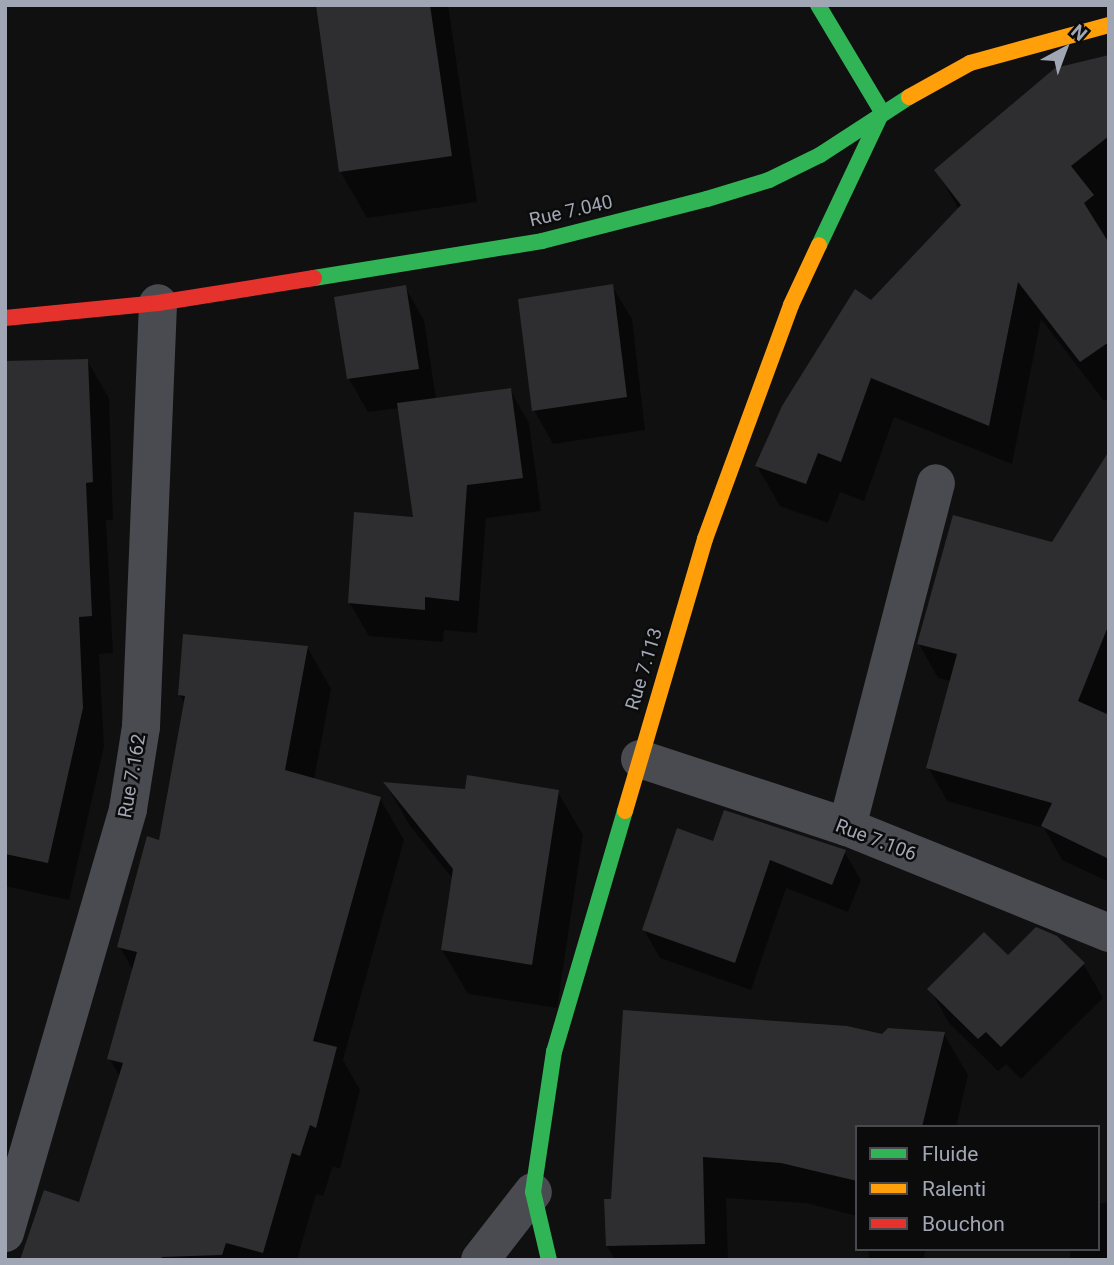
<!DOCTYPE html>
<html>
<head>
<meta charset="utf-8">
<style>
  body { margin:0 }
  #map { position:relative; width:1114px; height:1265px; overflow:hidden; background:#101011; font-family:Roboto,sans-serif }
  div>[style] { position:absolute }
  .shadow>* { inset:0; background:#0007 }
  .building>* { inset:0; background:#2e2e30 }
  .street>* { height:38px; margin:-19px; padding:0 19px; transform-origin:19px; border-radius:19px; background:#4a4b50 }
  .fast>* { height:16px; margin:-8px; padding:0 8px; transform-origin:8px; border-radius:8px; background:#30b455 }
  .slow>* { height:16px; margin:-8px; padding:0 8px; transform-origin:8px; border-radius:8px; background:#ff9f0a }
  .jam>* { height:16px; margin:-8px; padding:0 8px; transform-origin:8px; border-radius:8px; background:#e5322d }
  span { translate:-50% -50%; white-space:nowrap; text-align:center; line-height:1.15; -webkit-text-stroke:5px #0b0b0c; paint-order:stroke }
  .street-label { font-size:19px; color:#a0a6b3 }
  .frame { position:absolute; inset:0; border:7px solid #a0a6b3; pointer-events:none }
  .legend { position:absolute; left:855px; top:1125px; width:245px; height:126px; box-sizing:border-box; background:#0b0b0c; border:2px solid #47494f; margin:0; padding:9px 12px; list-style:none; font-size:21px; color:#a0a6b3 }
  .legend li { display:flex; align-items:center; gap:14px; height:35px }
  .legend b { width:35px; border:2px solid #47494f }
  .north { position:absolute; left:1030px; top:14px; width:70px; height:70px; -webkit-text-stroke:5px #0b0b0c; paint-order:stroke; rotate:41deg; font-size:19px; font-weight:700; line-height:28px; text-align:center; color:#a0a6b3 }
  .north::after { content:''; display:block; margin:auto; width:24px; height:32px; background:#a0a6b3; clip-path:polygon(50% 0,100% 100%,50% 72%,0 100%) }
</style>
</head>
<body>
<div id="map">
  <div class="shadow">
    <i style="clip-path:polygon(318px 5px,448px 5px,477px 202px,367px 218px,340px 171px)"></i>
    <i style="clip-path:polygon(1109px 56px,1109px 397px,1104px 401px,1041px 319px,1012px 464px,894px 417px,864px 501px,840px 492px,828px 523px,780px 506px,757px 466px,871px 303px,963px 217px,936px 170px)"></i>
    <i style="clip-path:polygon(612px 286px,632px 319px,645px 430px,553px 444px,534px 410px)"></i>
    <i style="clip-path:polygon(405px 287px,424px 320px,436px 399px,510px 390px,529px 423px,541px 511px,486px 518px,477px 633px,444px 630px,443px 642px,369px 636px,349px 602px,415px 519px,399px 408px,368px 412px,349px 379px)"></i>
    <i style="clip-path:polygon(87px 360px,109px 398px,113px 520px,106px 520px,113px 653px,99px 654px,104px 746px,69px 900px,5px 886px,5px 363px)"></i>
    <i style="clip-path:polygon(1109px 454px,1109px 705px,1105px 715px,1109px 717px,1109px 882px,1062px 860px,1044px 828px,947px 801px,928px 767px,951px 681px,938px 678px,919px 644px,1052px 544px)"></i>
    <i style="clip-path:polygon(307px 647px,331px 689px,314px 780px,380px 799px,404px 840px,343px 1060px,360px 1090px,340px 1169px,333px 1166px,323px 1196px,316px 1194px,297px 1260px,22px 1260px,80px 1204px,120px 1077px,109px 1058px,134px 972px,119px 946px,161px 842px,185px 705px,180px 695px)"></i>
    <i style="clip-path:polygon(386px 784px,466px 791px,557px 791px,583px 835px,557px 1008px,468px 994px,442px 950px,453px 879px,410px 826px)"></i>
    <i style="clip-path:polygon(714px 843px,844px 851px,861px 880px,848px 912px,786px 888px,751px 990px,660px 958px,644px 930px)"></i>
    <i style="clip-path:polygon(1056px 937px,1084px 965px,1103px 998px,1021px 1079px,1006px 1064px,998px 1071px,949px 1023px,930px 989px)"></i>
    <i style="clip-path:polygon(944px 1034px,968px 1075px,956px 1127px,857px 1127px,857px 1216px,806px 1203px,726px 1198px,728px 1260px,615px 1260px,607px 1246px,612px 1200px,883px 1036px)"></i>
    <i style="clip-path:polygon(1109px 1202px,1109px 1260px,1070px 1260px,1070px 1249px,1098px 1249px,1098px 1204px)"></i>
    <i style="clip-path:polygon(868px 1249px,926px 1249px,923px 1260px,869px 1260px)"></i>
  </div>
  <div class="building">
    <i style="clip-path:polygon(316px 5px,430px 5px,452px 156px,339px 172px)"></i>
    <i style="clip-path:polygon(1109px 55px,1109px 136px,1071px 166px,1094px 195px,1084px 203px,1109px 243px,1109px 342px,1080px 362px,1018px 282px,989px 426px,871px 378px,841px 462px,818px 453px,806px 484px,755px 466px,782px 406px,855px 289px,871px 300px,961px 205px,934px 170px,1055px 68px)"></i>
    <i style="clip-path:polygon(613px 284px,627px 397px,532px 411px,518px 299px)"></i>
    <i style="clip-path:polygon(406px 285px,419px 369px,347px 379px,334px 297px)"></i>
    <i style="clip-path:polygon(88px 359px,93px 482px,86px 483px,92px 616px,79px 617px,83px 708px,48px 863px,5px 854px,5px 361px)"></i>
    <i style="clip-path:polygon(511px 388px,523px 478px,467px 485px,459px 601px,425px 597px,425px 610px,348px 603px,354px 512px,413px 517px,397px 403px)"></i>
    <i style="clip-path:polygon(1109px 451px,1109px 624px,1078px 701px,1109px 715px,1109px 859px,1041px 826px,1052px 803px,926px 768px,957px 654px,917px 644px,953px 515px,1052px 542px)"></i>
    <i style="clip-path:polygon(183px 634px,308px 646px,285px 770px,381px 797px,313px 1041px,337px 1047px,316px 1128px,310px 1125px,300px 1156px,292px 1153px,263px 1253px,226px 1243px,222px 1255px,162px 1257px,161px 1260px,20px 1260px,44px 1190px,79px 1202px,123px 1063px,107px 1059px,137px 952px,117px 947px,147px 836px,159px 840px,185px 696px,178px 695px)"></i>
    <i style="clip-path:polygon(467px 775px,559px 790px,532px 965px,441px 950px,453px 869px,383px 782px,465px 789px)"></i>
    <i style="clip-path:polygon(724px 810px,846px 850px,832px 885px,770px 860px,735px 963px,642px 930px,677px 828px,713px 841px)"></i>
    <i style="clip-path:polygon(1036px 927px,1057px 936px,1085px 963px,1001px 1047px,986px 1032px,978px 1039px,927px 989px,984px 932px,1008px 955px)"></i>
    <i style="clip-path:polygon(623px 1010px,847px 1026px,882px 1034px,888px 1028px,945px 1032px,922px 1127px,857px 1127px,857px 1181px,781px 1163px,703px 1157px,705px 1244px,606px 1246px,604px 1199px,611px 1199px)"></i>
  </div>
  <div class="street">
    <i style="left:640px;top:759px;width:218px;rotate:18.2deg"></i>
    <i style="left:847px;top:827px;width:283px;rotate:22deg"></i>
    <i style="left:847px;top:827px;width:355px;rotate:-75.5deg"></i>
    <i style="left:5px;top:1233px;width:441px;rotate:-73.8deg"></i>
    <i style="left:128px;top:809px;width:83px;rotate:-81deg"></i>
    <i style="left:141px;top:727px;width:424px;rotate:-87.7deg"></i>
    <i style="left:480px;top:1260px;width:86px;rotate:-52.1deg"></i>
  </div>
  <div class="fast">
    <i style="left:818px;top:5px;width:125px;rotate:59.1deg"></i>
    <i style="left:882px;top:112px;width:147px;rotate:115.3deg"></i>
    <i style="left:314px;top:278px;width:231px;rotate:-9.2deg"></i>
    <i style="left:542px;top:241px;width:170px;rotate:-14.3deg"></i>
    <i style="left:707px;top:199px;width:65px;rotate:-17deg"></i>
    <i style="left:769px;top:180px;width:57px;rotate:-26.1deg"></i>
    <i style="left:820px;top:155px;width:106px;rotate:-33.1deg"></i>
    <i style="left:549px;top:1260px;width:70px;rotate:-103.2deg"></i>
    <i style="left:533px;top:1192px;width:142px;rotate:-81.5deg"></i>
    <i style="left:554px;top:1052px;width:251px;rotate:-73.6deg"></i>
  </div>
  <div class="slow">
    <i style="left:909px;top:97px;width:70px;rotate:-29.1deg"></i>
    <i style="left:970px;top:63px;width:144px;rotate:-15.3deg"></i>
    <i style="left:625px;top:811px;width:284px;rotate:-73.6deg"></i>
    <i style="left:705px;top:539px;width:249px;rotate:-69.8deg"></i>
    <i style="left:791px;top:305px;width:66px;rotate:-65deg"></i>
  </div>
  <div class="jam">
    <i style="left:5px;top:318px;width:154px;rotate:-5.6deg"></i>
    <i style="left:158px;top:303px;width:158px;rotate:-9.1deg"></i>
  </div>
  <div class="street-label">
    <span style="left:571px;top:211px;rotate:-13deg">Rue 7.040</span>
    <span style="left:644px;top:669px;rotate:-73deg">Rue 7.113</span>
    <span style="left:132px;top:776px;rotate:-80deg">Rue 7.162</span>
    <span style="left:876px;top:840px;rotate:21deg">Rue 7.106</span>
  </div>
  <div class="frame"></div>
  <ul class="legend">
  <li><b style="height:9px;background:#30b455"></b>Fluide</li>
  <li><b style="height:9px;background:#ff9f0a"></b>Ralenti</li>
  <li><b style="height:9px;background:#e5322d"></b>Bouchon</li>
  </ul>
  <div class="north">N</div>
</div>
</body>
</html>
